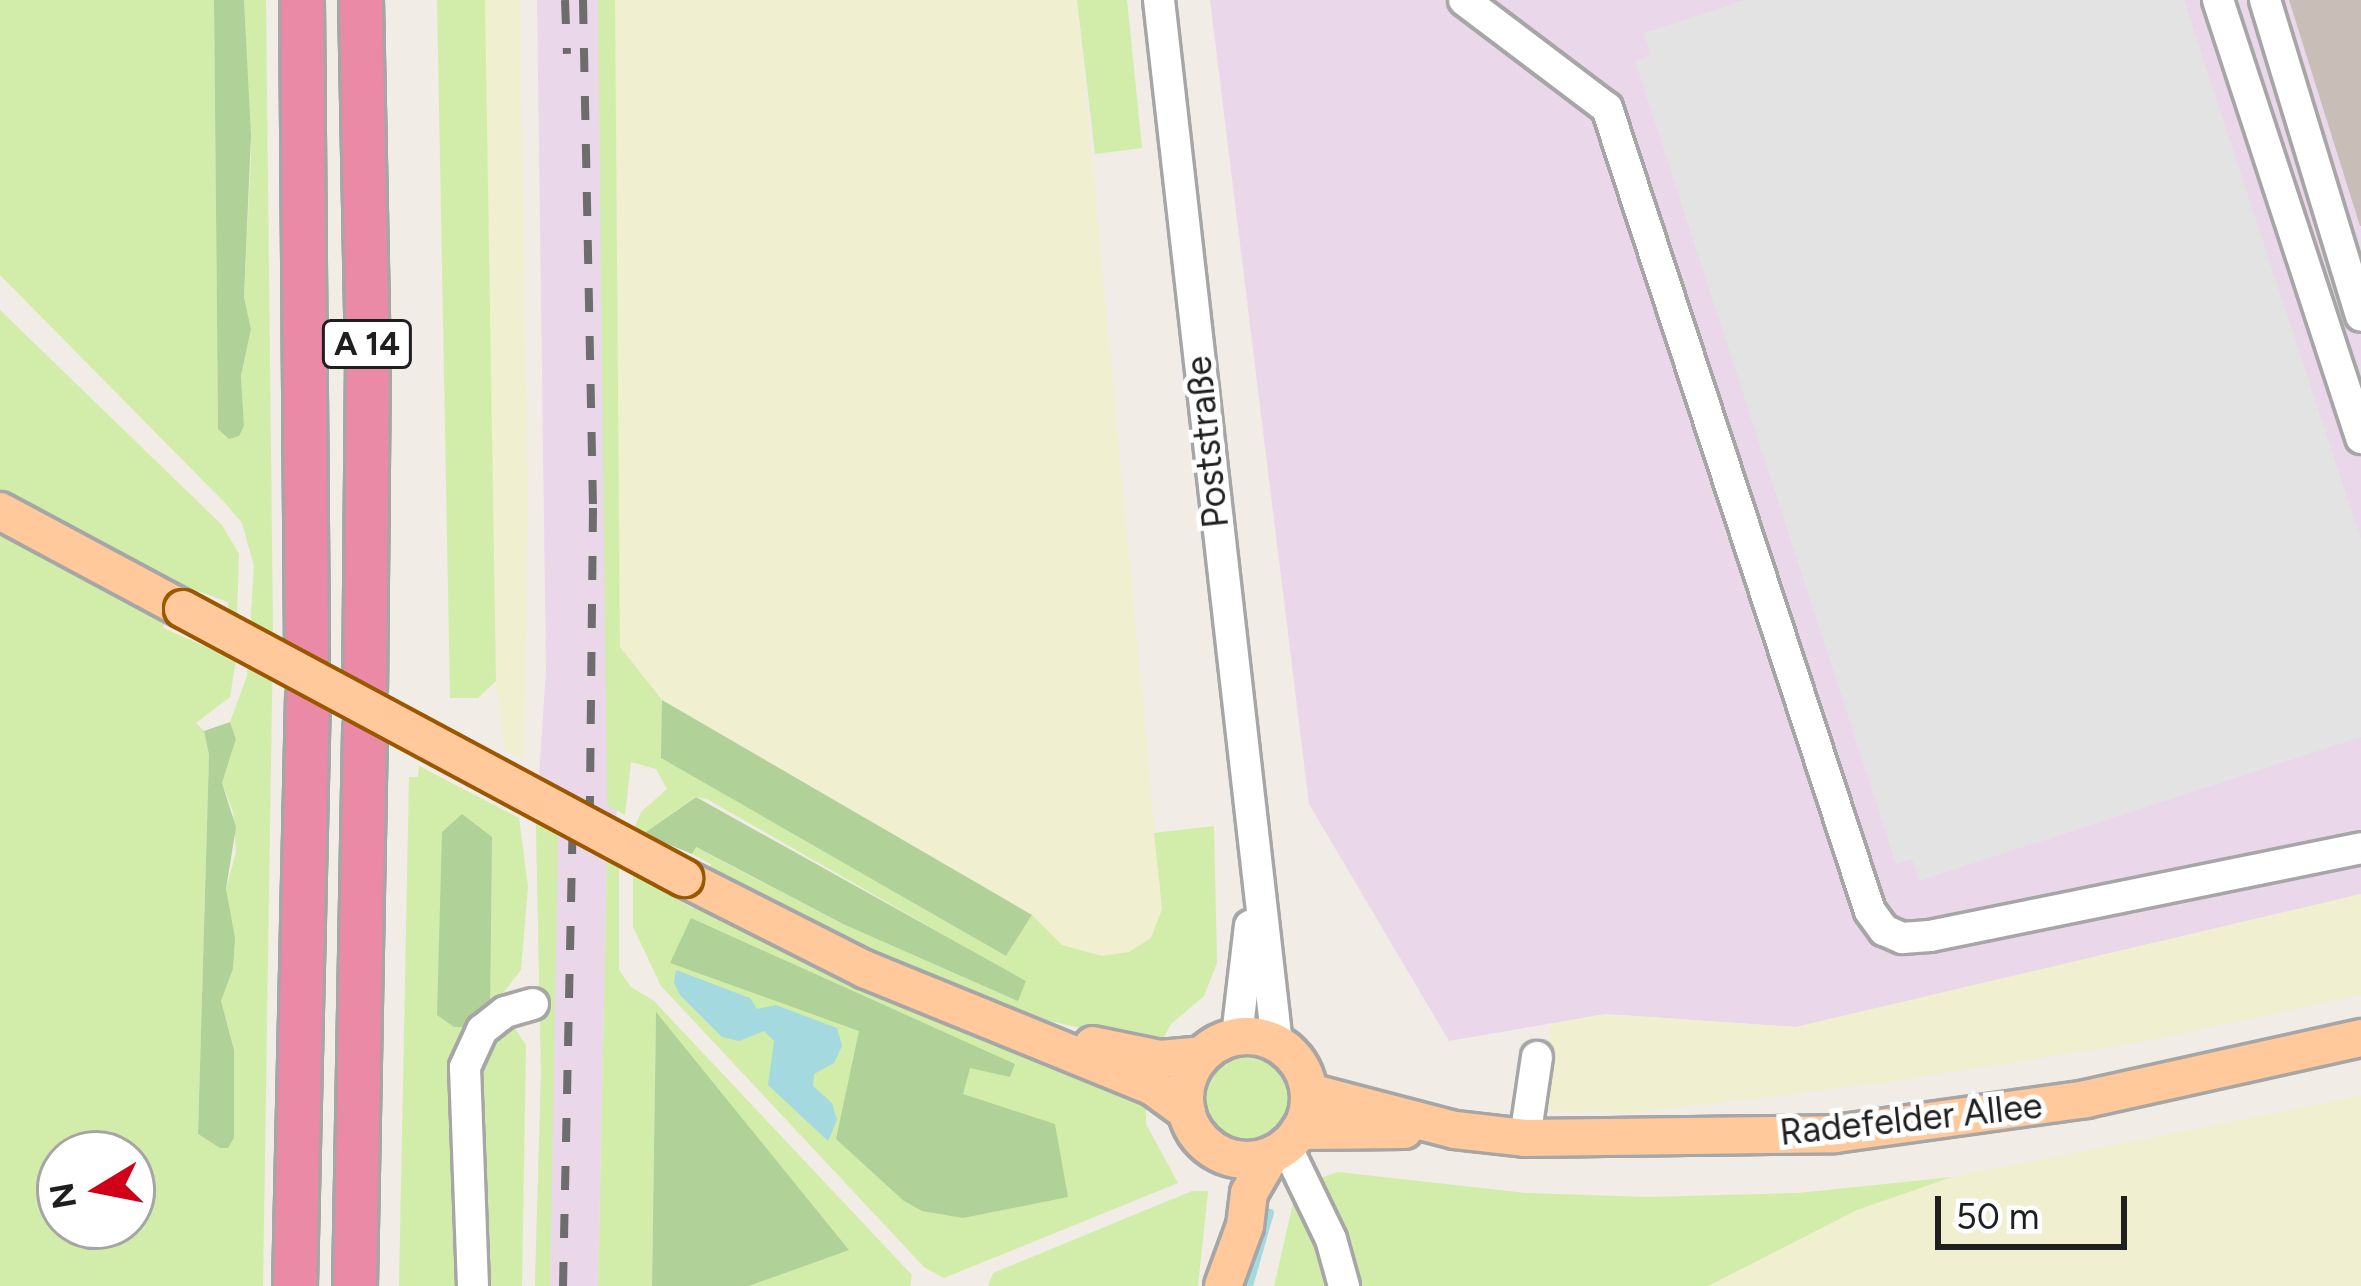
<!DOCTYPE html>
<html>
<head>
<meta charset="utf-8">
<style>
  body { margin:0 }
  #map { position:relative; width:2361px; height:1286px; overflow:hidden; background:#f1ece5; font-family:Figtree,sans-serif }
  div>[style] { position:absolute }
  .industrial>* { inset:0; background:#ead7e9 }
  .farmland>* { inset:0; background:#f0efd0 }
  .grass>* { inset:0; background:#d2eda9 }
  .round { border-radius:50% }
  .forest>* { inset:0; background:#b0d298 }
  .parking>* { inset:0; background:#e3e3e3 }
  .water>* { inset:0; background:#a4d9e0 }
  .stream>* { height:8px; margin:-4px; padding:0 4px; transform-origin:4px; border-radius:4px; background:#a4d9e0 }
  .building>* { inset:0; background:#c9bdb8 }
  .roads { filter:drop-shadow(3px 0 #a6a6a6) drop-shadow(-3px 0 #a6a6a6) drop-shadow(0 3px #a6a6a6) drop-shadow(0 -3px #a6a6a6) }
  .minor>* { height:30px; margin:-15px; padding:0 15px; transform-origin:15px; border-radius:15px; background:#fff }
  .major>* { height:36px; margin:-18px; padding:0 18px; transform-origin:18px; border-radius:18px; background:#ffc99c }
  .major>.ring { margin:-18px; padding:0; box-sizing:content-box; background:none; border:36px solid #ffc99c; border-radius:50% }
  .highway>* { height:42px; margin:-21px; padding:0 21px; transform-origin:21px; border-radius:21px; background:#eb8aa7 }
  .rail>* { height:8px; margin-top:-4px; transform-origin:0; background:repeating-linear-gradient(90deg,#6d6d6d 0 24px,transparent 0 48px) }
  .bridges { filter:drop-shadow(3px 0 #9b5600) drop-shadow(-3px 0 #9b5600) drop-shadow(0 3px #9b5600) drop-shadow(0 -3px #9b5600) }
  .major-bridge>* { height:36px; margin:-18px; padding:0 18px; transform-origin:18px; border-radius:18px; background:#ffc99c }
  span { translate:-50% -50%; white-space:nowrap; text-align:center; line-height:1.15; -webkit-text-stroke:10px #fff; paint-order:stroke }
  .shield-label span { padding:3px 9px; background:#fff; border:3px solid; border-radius:9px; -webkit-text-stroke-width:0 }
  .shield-label { font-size:33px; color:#1f1f1f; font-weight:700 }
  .street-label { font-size:36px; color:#1f1f1f }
  .north { position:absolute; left:36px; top:1130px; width:120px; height:120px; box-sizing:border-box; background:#fff; border:3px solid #a5a5a5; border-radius:50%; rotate:260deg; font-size:33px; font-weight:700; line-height:48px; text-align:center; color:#1f1f1f }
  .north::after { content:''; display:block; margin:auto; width:42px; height:54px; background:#cf0018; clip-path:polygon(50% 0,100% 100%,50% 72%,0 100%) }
  .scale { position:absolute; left:1935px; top:1196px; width:192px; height:54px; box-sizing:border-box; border:6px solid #1f1f1f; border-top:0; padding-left:15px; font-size:36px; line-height:42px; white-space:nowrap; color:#1f1f1f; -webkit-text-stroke:9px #fff; paint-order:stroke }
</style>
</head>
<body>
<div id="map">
  <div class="industrial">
    <i style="clip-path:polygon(537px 0,615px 0,617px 812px,607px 859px,598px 1286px,535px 1286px,541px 1074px,536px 821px,546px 671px)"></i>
    <i style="clip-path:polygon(1210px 0,2361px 0,2361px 894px,1796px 1027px,1605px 1014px,1449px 1041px,1309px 804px)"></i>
  </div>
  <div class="farmland">
    <i style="clip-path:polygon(485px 0,519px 0,528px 508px,524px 759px,505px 749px,496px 681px)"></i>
    <i style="clip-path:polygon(615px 0,1077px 0,1162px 909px,1152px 938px,1129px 952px,1102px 956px,1062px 946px,1032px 915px,662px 700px,620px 647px)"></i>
    <i style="clip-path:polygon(2361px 894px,2361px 995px,2147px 1041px,1888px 1082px,1631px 1113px,1548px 1110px,1550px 1024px,1605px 1014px,1796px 1027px)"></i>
    <i style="clip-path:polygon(2361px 1096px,2361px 1286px,1708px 1286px,1857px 1210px,1952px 1177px)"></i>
  </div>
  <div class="grass">
    <i style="clip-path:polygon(evenodd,0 0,214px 0,218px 429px,244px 426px,241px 376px,251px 329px,244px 297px,251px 155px,244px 0,266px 0,273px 633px,263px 1286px,0 1286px,0 528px,138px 603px,165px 621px,163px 628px,236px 660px,230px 697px,196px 723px,204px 731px,209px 755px,198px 1134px,221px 1148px,228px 1148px,233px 1079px,234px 1050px,221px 1001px,233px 969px,226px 889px,236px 852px,233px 812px,222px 783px,236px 739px,230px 722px,247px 676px,254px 566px,242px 523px,226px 504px,0 275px,0 0,60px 1154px,132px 1154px,132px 1226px,60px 1226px,60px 1154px)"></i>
    <i style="clip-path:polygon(437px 0,485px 0,496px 681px,478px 698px,450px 698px)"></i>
    <i style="clip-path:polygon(598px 0,615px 0,620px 647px,662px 700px,662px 758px,1006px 956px,1032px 915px,1062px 945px,1102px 956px,1129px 952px,1151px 938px,1162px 909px,1154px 833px,1214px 826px,1217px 963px,1204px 996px,1171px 1024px,1159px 1046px,1019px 1014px,908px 972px,707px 874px,711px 864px,692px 854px,695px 847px,843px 924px,1026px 982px,707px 799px,695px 797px,643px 834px,634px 829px,641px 812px,667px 789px,656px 769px,631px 762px,625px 815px,607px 805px)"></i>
    <i style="clip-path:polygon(1077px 0,1127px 0,1142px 148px,1095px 154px)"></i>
    <i style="clip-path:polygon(0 310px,222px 525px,239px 554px,237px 617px,229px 612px,228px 602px,170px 581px,0 492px)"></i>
    <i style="clip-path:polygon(419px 766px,519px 818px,528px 887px,521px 970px,476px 1027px,465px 1286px,399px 1286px,409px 777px,418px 777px)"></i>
    <i style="clip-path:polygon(536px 821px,558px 834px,550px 1286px,535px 1286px,541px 1074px)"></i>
    <i style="clip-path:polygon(607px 859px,619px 866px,619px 970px,631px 987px,654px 1001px,912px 1275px,910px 1286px,749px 1286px,848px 1249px,656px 1014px,652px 1286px,598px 1286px)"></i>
    <i style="clip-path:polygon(633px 873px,692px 908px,703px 905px,1146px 1096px,1146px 1124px,1178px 1183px,944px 1278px,924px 1267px,661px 986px,633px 927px)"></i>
    <i style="clip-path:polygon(502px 1026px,514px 1027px,526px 1045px,522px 1286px,479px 1286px,471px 1077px)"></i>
    <i class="round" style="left:1200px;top:1048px;width:96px;height:96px"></i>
    <i style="clip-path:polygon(1338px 1172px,1526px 1193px,1647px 1197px,1798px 1193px,1952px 1177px,1857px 1210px,1708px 1286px,1359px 1286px,1343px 1228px,1317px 1179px)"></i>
    <i style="clip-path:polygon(1192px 1191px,1208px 1191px,1198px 1286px,988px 1286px,993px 1273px)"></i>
    <i style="clip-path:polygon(1295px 1195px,1312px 1229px,1329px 1286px,1274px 1286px)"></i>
  </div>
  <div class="forest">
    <i style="clip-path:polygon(214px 0,244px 0,251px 135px,244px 297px,251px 329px,241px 376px,244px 426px,239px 436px,229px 439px,218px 429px)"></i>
    <i style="clip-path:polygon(662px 700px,1032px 915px,1006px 956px,661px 758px)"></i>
    <i style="clip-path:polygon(230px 722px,236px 739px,222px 783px,236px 827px,226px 889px,235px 938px,233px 969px,221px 1001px,234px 1050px,234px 1138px,228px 1148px,220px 1148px,198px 1134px,209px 755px,204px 731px)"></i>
    <i style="clip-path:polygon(696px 797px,1026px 981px,1018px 1001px,843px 924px,696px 847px,692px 854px,643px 834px)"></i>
    <i style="clip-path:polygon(462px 814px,492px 837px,490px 1011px,476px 1027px,454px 1027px,437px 1015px,442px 832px)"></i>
    <i style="clip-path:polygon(691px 918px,1015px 1064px,1010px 1077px,970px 1068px,963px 1094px,1055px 1124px,1068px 1197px,963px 1218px,922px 1211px,904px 1201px,836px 1139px,859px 1031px,670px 963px)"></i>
    <i style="clip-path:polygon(656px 1012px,849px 1250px,749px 1286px,652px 1286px)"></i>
  </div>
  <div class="parking">
    <i style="clip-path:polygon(1745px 0,2184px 0,2361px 540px,2361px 737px,1919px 881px,1912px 859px,1896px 864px,1635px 61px,1651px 55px,1644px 33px)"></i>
  </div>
  <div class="water">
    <i style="clip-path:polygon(676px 970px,750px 998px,757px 1009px,776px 1005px,837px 1028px,842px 1046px,834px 1063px,814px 1074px,813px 1086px,832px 1103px,837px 1120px,828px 1141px,768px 1085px,774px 1041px,764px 1031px,739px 1041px,722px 1037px,680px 995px,674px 983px)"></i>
  </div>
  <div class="stream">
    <i style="left:1249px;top:1286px;width:76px;rotate:-74deg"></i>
  </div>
  <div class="building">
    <i style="clip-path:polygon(2289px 0,2361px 0,2361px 226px,2360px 226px)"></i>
  </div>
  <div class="roads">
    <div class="minor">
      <i style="left:1159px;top:0;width:1050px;rotate:83.55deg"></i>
      <i style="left:1464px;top:0;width:179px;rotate:37.1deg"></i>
      <i style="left:1607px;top:108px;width:845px;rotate:71.87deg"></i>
      <i style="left:1870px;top:911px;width:24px;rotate:54deg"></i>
      <i style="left:1884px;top:930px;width:20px;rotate:24deg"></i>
      <i style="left:1902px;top:938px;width:28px;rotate:-4deg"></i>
      <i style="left:1930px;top:936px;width:440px;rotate:-11.5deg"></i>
      <i style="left:2218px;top:0;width:461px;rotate:71.9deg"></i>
      <i style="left:2265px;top:0;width:330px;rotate:73.1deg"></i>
      <i style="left:1237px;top:1036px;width:111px;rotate:-83.3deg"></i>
      <i style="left:1525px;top:1138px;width:82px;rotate:-81.6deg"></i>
      <i style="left:1286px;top:1146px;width:103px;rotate:64.2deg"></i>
      <i style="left:1331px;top:1239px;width:49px;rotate:74.5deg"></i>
      <i style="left:473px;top:1286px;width:219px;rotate:-92.1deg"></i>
      <i style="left:465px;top:1067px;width:41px;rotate:-65.3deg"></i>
      <i style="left:482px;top:1030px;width:29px;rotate:-38deg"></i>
      <i style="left:505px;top:1012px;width:29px;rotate:-16deg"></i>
    </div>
    <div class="major">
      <i style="left:0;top:511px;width:208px;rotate:28.2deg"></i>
      <i style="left:684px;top:878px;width:202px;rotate:26.8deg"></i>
      <i style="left:864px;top:969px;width:312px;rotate:22.2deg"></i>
      <i style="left:1153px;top:1087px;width:42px;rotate:36.3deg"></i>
      <i class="ring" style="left:1185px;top:1036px;width:88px;height:88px"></i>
      <i style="left:1093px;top:1045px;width:68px;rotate:11.8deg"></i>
      <i style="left:1160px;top:1059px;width:42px;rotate:-5.4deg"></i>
      <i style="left:1309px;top:1092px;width:151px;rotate:14.6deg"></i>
      <i style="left:1455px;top:1130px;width:70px;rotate:6.5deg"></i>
      <i style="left:1525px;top:1138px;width:310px;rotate:-0.7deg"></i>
      <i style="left:1835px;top:1134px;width:253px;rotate:-7.9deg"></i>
      <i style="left:2086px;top:1099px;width:282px;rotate:-12.5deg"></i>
      <i style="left:1299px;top:1131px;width:105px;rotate:-0.5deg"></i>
      <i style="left:1223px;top:1286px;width:64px;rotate:-69.9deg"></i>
      <i style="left:1245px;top:1226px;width:33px;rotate:-83deg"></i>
      <i style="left:1249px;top:1193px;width:44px;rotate:-59.9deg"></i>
    </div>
    <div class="highway">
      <i style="left:302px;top:0;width:657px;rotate:89.56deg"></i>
      <i style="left:361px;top:0;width:356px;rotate:88.9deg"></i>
      <i style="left:368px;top:356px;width:331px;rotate:90.5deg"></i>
      <i style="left:295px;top:1286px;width:589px;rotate:-88.74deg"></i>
      <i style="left:355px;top:1286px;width:558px;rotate:-88.97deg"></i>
    </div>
  </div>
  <div class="rail">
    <i style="left:565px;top:0;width:54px;rotate:87.9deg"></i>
    <i style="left:583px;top:0;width:508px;rotate:88.87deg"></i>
    <i style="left:593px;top:508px;width:299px;rotate:90.6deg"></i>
    <i style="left:563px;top:1286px;width:446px;rotate:-88.8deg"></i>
  </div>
  <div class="bridges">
    <div class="major-bridge">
      <i style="left:183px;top:609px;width:569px;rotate:28.23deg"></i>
    </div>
  </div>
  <div class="shield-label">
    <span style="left:367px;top:344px">A 14</span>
  </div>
  <div class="street-label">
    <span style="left:1207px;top:442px;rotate:-96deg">Poststraße</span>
    <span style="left:1911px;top:1119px;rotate:-6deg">Radefelder Allee</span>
  </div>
  <div class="north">N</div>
  <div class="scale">50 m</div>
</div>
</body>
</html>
